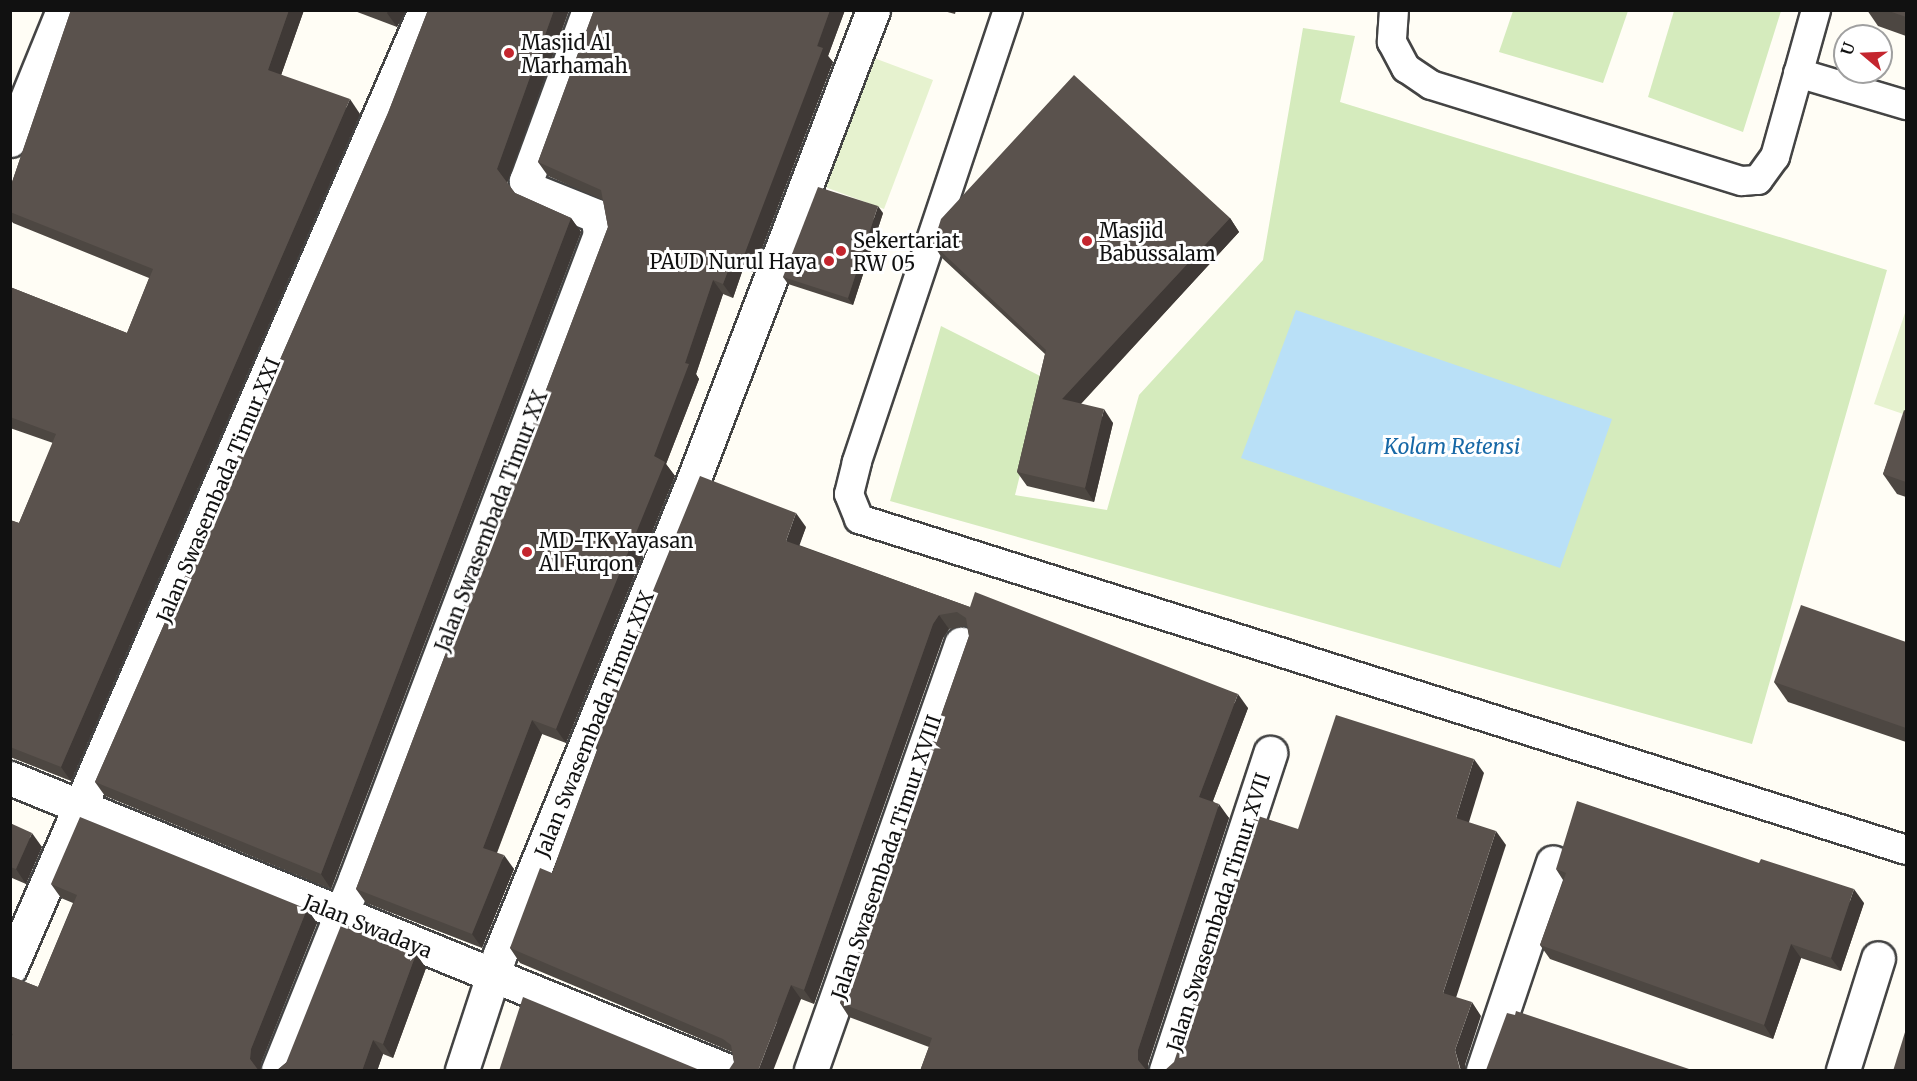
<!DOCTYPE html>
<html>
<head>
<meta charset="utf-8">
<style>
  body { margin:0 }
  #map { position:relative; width:1917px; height:1081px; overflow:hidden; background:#fffdf5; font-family:Merriweather,serif }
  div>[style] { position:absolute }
  .green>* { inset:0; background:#d5ebbd }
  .pitch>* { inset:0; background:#e6f2cf }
  .water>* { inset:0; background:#b9e0f7 }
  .roads { filter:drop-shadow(2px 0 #444) drop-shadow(-2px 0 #444) drop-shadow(0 2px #444) drop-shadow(0 -2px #444) }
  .service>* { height:28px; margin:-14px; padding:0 14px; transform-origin:14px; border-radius:14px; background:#fff }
  .minor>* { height:33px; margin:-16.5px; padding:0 16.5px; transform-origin:16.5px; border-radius:16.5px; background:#fff }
  .wall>* { inset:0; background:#4d4742 }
  .shaded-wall>* { inset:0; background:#3f3936 }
  .building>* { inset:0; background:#5a524d }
  .dots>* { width:16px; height:16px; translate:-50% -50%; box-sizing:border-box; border:3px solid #fff; border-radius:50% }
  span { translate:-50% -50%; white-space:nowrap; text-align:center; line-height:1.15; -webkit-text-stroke:6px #fff; paint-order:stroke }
  .poi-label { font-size:20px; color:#111 }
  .left { translate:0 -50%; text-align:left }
  .right { translate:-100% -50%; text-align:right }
  .street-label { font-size:20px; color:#111 }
  .water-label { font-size:21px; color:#1768a6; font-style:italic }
  .frame { position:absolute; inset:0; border:12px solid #111; pointer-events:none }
  .north { position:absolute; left:1833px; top:24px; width:60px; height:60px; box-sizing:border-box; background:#fff; border:2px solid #a0a0a0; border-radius:50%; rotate:289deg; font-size:16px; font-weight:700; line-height:24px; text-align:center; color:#111 }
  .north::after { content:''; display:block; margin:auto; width:21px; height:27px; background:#c4262e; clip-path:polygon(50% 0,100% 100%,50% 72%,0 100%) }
</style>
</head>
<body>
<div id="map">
  <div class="green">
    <i style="clip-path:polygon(1513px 11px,1628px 11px,1603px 83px,1499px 52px)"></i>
    <i style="clip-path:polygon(1674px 11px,1781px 11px,1743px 132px,1648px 97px)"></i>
    <i style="clip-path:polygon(1303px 28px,1355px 36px,1340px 102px,1887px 270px,1752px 744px,890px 501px,941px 326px,1044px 378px,1015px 495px,1107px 510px,1139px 395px,1263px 260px)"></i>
  </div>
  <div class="pitch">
    <i style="clip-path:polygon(874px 58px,933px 80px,884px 209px,825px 187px)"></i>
    <i style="clip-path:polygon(1906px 310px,1906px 415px,1874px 404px)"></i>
  </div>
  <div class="water">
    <i style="clip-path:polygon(1296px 310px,1612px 419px,1560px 568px,1241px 458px)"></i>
  </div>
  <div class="roads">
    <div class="service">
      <i style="left:1008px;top:10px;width:477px;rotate:108.5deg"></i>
      <i style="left:857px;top:462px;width:33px;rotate:104deg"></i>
      <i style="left:849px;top:494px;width:27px;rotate:68deg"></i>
      <i style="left:859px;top:519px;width:1098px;rotate:17.54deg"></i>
      <i style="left:1394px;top:10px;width:32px;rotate:94deg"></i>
      <i style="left:1392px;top:42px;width:30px;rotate:62deg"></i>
      <i style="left:1406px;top:68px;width:30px;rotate:34deg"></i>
      <i style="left:1431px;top:85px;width:325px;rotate:17.2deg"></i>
      <i style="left:1742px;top:181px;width:16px;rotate:-4deg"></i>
      <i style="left:1758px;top:180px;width:29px;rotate:-54deg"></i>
      <i style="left:1775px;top:157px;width:153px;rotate:-74.4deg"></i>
      <i style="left:1798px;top:73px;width:113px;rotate:16.5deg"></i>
    </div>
    <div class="minor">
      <i style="left:10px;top:140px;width:140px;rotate:-67.8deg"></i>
      <i style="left:10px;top:778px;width:773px;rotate:22.19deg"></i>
      <i style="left:10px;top:968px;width:1044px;rotate:-66.58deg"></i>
      <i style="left:278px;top:1070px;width:206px;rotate:-68deg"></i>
      <i style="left:355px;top:879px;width:690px;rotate:-69.2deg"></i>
      <i style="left:600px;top:234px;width:18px;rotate:-99deg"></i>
      <i style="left:597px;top:216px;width:70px;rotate:-158.2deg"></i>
      <i style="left:532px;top:190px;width:11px;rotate:-124deg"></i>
      <i style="left:526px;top:181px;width:182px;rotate:-69.8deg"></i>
      <i style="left:462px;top:1070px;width:122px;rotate:-71.9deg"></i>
      <i style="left:500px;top:954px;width:511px;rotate:-67.8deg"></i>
      <i style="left:693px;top:481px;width:504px;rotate:-69.08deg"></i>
      <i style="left:811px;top:1070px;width:452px;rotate:-70.6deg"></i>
      <i style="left:1166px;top:1070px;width:334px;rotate:-71.8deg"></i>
      <i style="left:1483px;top:1070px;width:219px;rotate:-71.4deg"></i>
      <i style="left:1843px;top:1070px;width:117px;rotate:-72.6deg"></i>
    </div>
  </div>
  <div class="wall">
    <i style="clip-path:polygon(71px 10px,304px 10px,281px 75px,360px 114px,71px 781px,10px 757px,10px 520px,19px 523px,53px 443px,10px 428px,10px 287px,127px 333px,149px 278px,13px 223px,10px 219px,10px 188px)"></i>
    <i style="clip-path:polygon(352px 10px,406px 10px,397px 27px)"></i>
    <i style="clip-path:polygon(428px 10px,569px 10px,507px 183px,515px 193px,571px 218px,581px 232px,331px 889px,105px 796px,95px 782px,388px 113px)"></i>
    <i style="clip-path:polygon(594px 10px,845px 10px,828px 56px,833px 62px,753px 272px,743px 269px,733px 298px,723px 294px,696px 374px,699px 379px,666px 464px,675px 476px,566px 743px,542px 734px,527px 773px,497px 853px,514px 869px,482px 948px,366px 903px,356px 889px,608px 227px,603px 200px,548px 176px,538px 162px)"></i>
    <i style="clip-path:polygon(940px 10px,956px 10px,955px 14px)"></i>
    <i style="clip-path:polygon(1867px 10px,1906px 10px,1906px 36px,1878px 26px)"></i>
    <i style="clip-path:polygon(883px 213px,853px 305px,788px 284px,783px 277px)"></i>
    <i style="clip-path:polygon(1230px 218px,1239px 232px,1081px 404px,1113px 423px,1094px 502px,1027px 486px,1017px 472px,1045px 354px,942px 258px,933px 244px)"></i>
    <i style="clip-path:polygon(1906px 411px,1906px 497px,1897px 494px,1883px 474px)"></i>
    <i style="clip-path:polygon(806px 527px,799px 545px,1248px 708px,1213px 801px,1229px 818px,1148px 1064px,1148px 1071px,920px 1071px,929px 1047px,849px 1017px,840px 1003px,969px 636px,967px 626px,949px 629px,943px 638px,814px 1004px,801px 999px,734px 1062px,732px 1052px,520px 963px,510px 948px,552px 873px,597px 750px,591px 742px)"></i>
    <i style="clip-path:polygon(1906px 642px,1906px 742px,1788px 702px,1774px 682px)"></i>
    <i style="clip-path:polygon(10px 823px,42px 847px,26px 884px,12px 878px,10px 880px)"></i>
    <i style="clip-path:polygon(1556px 869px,1864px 903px,1841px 971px,1801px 958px,1773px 1039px,1550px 959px,1540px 945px,1563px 880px)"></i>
    <i style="clip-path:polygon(51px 884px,307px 909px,317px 923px,261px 1063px,260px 1071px,10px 1071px,10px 976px,38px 987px,73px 903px,61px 898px)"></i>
    <i style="clip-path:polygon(416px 954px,426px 968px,393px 1058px,383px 1054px,377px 1071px,276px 1071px)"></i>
  </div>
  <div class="shaded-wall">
    <i style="clip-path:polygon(289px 10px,304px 10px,278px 84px,268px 70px)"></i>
    <i style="clip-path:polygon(389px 10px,406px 10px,397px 27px,387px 13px)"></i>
    <i style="clip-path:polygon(554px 10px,569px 10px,507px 183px,497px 169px)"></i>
    <i style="clip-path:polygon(830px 10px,845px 10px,828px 56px,833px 62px,753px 272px,743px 258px)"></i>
    <i style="clip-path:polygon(350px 99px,360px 114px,71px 781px,61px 767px)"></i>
    <i style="clip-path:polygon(878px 206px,883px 213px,853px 305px,848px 298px)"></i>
    <i style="clip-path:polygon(571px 218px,581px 232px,331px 889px,321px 874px)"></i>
    <i style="clip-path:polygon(1230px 218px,1239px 232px,1072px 413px,1062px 399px)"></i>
    <i style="clip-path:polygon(734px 255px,743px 269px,733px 298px,723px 284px)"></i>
    <i style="clip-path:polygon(713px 280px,723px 294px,696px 374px,699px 379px,666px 464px,675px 476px,566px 743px,556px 729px,654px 456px)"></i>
    <i style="clip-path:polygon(1104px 409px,1113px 423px,1094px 502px,1085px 488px)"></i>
    <i style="clip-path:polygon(796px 513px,806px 527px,796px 555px,786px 541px)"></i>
    <i style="clip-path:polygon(939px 615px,949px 629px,943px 638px,814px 1004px,804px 990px,933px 624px)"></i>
    <i style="clip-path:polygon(1238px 694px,1248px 708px,1209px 811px,1199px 797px)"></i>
    <i style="clip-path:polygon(532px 720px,542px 734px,493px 862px,483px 848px)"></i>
    <i style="clip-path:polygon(1474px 759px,1484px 773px,1466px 832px,1456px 818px)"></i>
    <i style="clip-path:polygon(1219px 804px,1229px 818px,1148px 1064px,1148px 1071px,1145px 1071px,1138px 1060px,1138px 1050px)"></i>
    <i style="clip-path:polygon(1496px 831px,1506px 845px,1453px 1007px,1443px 993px)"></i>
    <i style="clip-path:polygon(32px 833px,42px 847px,26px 884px,16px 869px)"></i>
    <i style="clip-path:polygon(504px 855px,514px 869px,482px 948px,472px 934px)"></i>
    <i style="clip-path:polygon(1854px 889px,1864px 903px,1841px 971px,1831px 958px)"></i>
    <i style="clip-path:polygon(307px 909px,317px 923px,261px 1063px,260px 1071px,258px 1071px,250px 1059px,251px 1049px)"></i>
    <i style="clip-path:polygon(1791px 944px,1801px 958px,1773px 1039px,1764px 1025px)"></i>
    <i style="clip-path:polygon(416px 954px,426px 968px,393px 1058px,383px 1044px)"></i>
    <i style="clip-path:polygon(791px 985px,801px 999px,773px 1071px,758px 1071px)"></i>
    <i style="clip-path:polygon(1472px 1002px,1481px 1016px,1465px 1065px,1466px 1071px,1461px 1071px,1455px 1050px)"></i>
    <i style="clip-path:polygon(373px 1040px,383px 1054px,377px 1071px,362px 1071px)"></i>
  </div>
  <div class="building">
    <i style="clip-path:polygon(71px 10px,289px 10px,268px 70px,350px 99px,61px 767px,10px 747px,10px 520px,19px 523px,56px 434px,10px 417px,10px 287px,127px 333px,153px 269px,10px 212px,10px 188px)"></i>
    <i style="clip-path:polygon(428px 10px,554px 10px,497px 169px,515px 193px,571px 218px,321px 874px,95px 782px,388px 113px)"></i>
    <i style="clip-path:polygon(594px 10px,830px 10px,817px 46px,823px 48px,743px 258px,734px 255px,723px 284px,713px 280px,685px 363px,689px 364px,654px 456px,665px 462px,556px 729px,532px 720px,517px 759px,483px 848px,504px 855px,472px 934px,356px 889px,608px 227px,601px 190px,538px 162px)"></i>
    <i style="clip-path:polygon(1886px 10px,1906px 10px,1906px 17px)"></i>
    <i style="clip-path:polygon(1074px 75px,1230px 218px,1062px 399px,1104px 409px,1085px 488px,1017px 472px,1046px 350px,933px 244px,941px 219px)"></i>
    <i style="clip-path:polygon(818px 187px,878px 206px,848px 298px,783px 277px)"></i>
    <i style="clip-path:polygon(1904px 410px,1906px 411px,1906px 482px,1883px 474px)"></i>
    <i style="clip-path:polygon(700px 476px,796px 513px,786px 541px,970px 607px,975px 592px,1238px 694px,1199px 797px,1219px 804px,1138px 1050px,1138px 1060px,1147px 1071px,920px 1071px,932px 1038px,840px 1003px,969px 636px,966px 618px,957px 612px,939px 615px,933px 624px,804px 990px,791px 985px,758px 1071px,728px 1071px,734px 1062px,731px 1045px,723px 1039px,510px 948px,540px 868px,552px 873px,599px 745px,591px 742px)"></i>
    <i style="clip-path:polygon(1801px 605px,1906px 642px,1906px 728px,1774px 682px)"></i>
    <i style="clip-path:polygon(1336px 715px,1474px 759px,1456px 818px,1496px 831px,1443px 993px,1472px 1002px,1455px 1050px,1460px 1069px,1465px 1071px,1164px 1071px,1174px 1062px,1255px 815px,1298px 829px)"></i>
    <i style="clip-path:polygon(1577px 801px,1759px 863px,1761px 859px,1854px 889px,1831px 958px,1791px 944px,1764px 1025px,1540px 945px,1566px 873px,1556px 869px)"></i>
    <i style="clip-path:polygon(80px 817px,307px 909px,251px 1049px,250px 1059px,259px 1071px,10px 1071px,10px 1040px,13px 1034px,10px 1033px,10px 976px,38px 987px,77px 895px,51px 884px)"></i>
    <i style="clip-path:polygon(10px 823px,32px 833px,16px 869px,10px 867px)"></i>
    <i style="clip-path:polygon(342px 923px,416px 954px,383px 1044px,373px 1040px,362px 1071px,276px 1071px,286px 1063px)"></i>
    <i style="clip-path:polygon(523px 997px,702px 1071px,499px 1071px)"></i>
    <i style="clip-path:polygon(1516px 1011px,1695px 1071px,1484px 1071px,1486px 1070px,1507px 1013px,1515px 1015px)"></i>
    <i style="clip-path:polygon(1906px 1029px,1906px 1071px,1893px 1071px)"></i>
  </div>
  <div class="dots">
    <i style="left:509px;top:53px;background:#c4262e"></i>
    <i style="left:1087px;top:241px;background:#c4262e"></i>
    <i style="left:841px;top:251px;background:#c4262e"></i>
    <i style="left:829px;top:261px;background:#c4262e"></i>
    <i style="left:527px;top:552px;background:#c4262e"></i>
  </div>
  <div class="poi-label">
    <span class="left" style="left:521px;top:54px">Masjid Al<br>Marhamah</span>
    <span class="left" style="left:1099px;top:242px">Masjid<br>Babussalam</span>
    <span class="left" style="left:853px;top:252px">Sekertariat<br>RW 05</span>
    <span class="right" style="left:817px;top:261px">PAUD Nurul Haya</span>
    <span class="left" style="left:539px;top:552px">MD-TK Yayasan<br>Al Furqon</span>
  </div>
  <div class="street-label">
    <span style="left:218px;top:490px;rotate:-67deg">Jalan Swasembada Timur XXI</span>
    <span style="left:491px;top:521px;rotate:-69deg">Jalan Swasembada Timur XX</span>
    <span style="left:594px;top:724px;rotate:-68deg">Jalan Swasembada Timur XIX</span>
    <span style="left:886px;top:857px;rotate:-71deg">Jalan Swasembada Timur XVIII</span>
    <span style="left:1218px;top:912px;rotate:-72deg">Jalan Swasembada Timur XVII</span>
    <span style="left:368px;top:926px;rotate:22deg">Jalan Swadaya</span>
  </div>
  <div class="water-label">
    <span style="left:1452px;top:447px">Kolam Retensi</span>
  </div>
  <div class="frame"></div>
  <div class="north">U</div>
</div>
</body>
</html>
